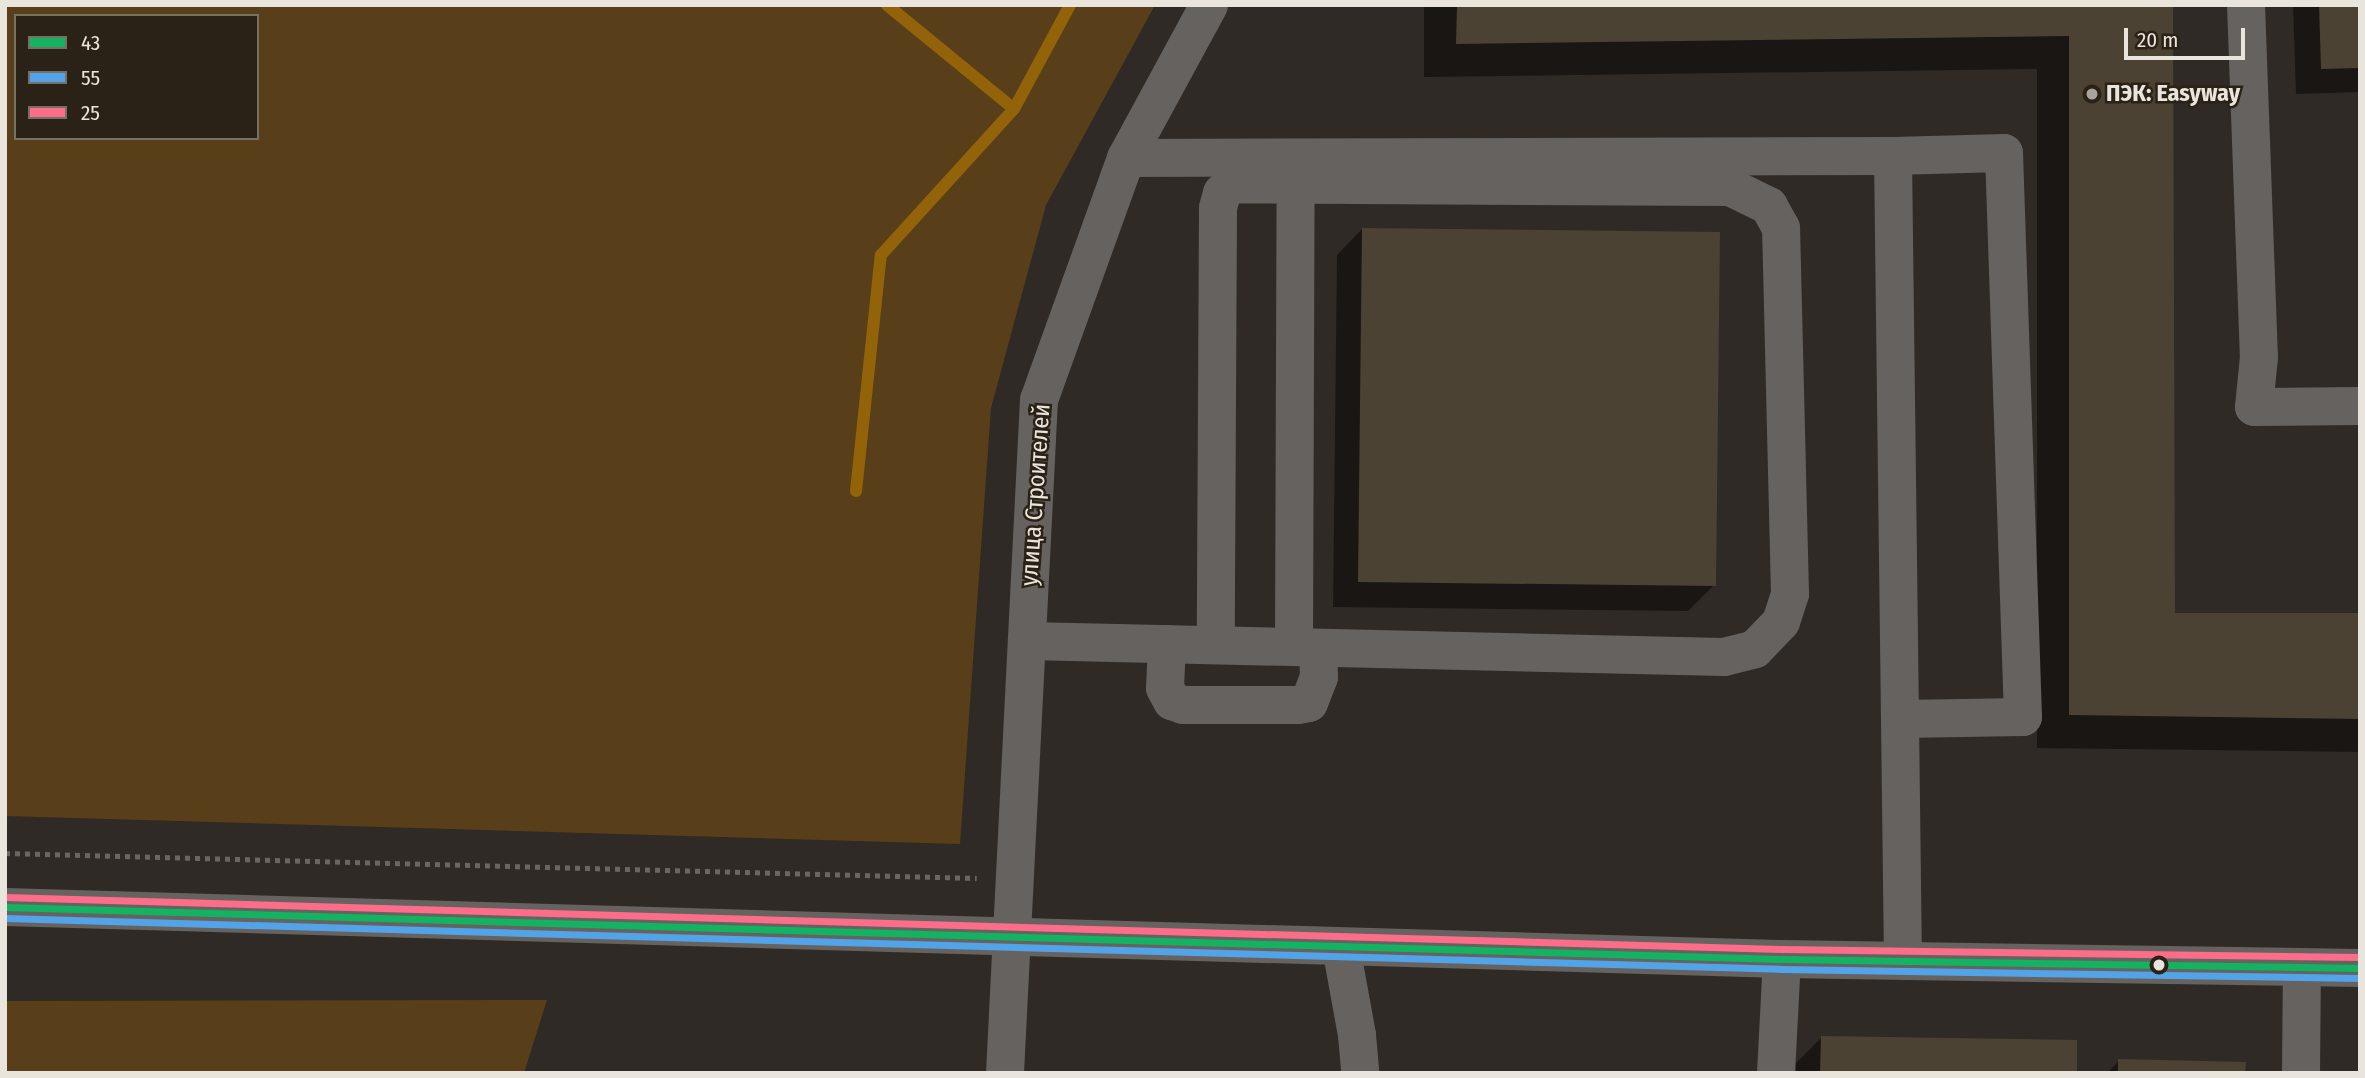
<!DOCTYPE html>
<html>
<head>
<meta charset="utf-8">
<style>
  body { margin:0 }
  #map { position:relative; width:2365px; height:1078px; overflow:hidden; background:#2f2a25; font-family:"Fira Sans Condensed",sans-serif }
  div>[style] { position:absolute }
  .green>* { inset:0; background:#583f19 }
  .shadow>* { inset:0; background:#0007 }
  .stream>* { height:12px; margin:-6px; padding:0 6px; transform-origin:6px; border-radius:6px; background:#93630a }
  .building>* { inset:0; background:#4b4233 }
  .path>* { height:4.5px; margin-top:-2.25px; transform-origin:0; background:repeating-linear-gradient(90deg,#696663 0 5px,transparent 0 10px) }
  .minor>* { height:38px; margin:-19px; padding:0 19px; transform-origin:19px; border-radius:19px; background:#656260 }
  .bus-1>* { height:7px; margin:-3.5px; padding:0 3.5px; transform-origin:3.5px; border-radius:3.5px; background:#13b361 }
  .bus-2>* { height:7px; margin:-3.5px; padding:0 3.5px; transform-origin:3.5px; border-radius:3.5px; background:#53a3e8 }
  .bus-3>* { height:7px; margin:-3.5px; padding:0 3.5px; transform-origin:3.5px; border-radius:3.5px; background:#fb6d88 }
  .dots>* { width:19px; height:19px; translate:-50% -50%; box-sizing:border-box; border:4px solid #2a2216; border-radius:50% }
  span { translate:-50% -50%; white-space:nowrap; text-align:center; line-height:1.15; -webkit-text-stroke:5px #2a2216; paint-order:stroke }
  .poi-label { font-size:24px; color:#e9e4dc; font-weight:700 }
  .left { translate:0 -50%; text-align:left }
  .street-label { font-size:24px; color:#e9e4dc }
  .frame { position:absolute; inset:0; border:7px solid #e9e4dc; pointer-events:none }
  .legend { position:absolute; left:14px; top:14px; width:245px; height:126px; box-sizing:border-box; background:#2a2216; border:2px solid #767065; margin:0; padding:9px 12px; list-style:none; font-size:21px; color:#e9e4dc }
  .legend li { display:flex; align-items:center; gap:14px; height:35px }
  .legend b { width:35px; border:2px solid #767065 }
  .scale { position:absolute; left:2124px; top:28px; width:121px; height:32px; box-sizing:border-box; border:4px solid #e9e4dc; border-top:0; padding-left:9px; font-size:21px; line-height:24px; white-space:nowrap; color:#e9e4dc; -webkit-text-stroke:5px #2a2216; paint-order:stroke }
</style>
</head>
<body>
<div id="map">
  <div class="green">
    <i style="clip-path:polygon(evenodd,5px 5px,1155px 5px,1046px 205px,991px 408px,960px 844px,5px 816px,5px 5px,16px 16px,257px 16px,257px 138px,16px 138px,16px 16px)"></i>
    <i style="clip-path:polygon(547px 1000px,524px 1073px,5px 1073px,5px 1001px)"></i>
  </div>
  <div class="shadow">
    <i style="clip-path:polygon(1424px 5px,2171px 5px,2173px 614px,2360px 615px,2360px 752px,2037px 748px,2037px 69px,1424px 77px)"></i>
    <i style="clip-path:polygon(2293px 5px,2360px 5px,2360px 92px,2296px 94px)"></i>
    <i style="clip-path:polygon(1362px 229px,1714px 585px,1688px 611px,1333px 607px,1337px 255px)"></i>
    <i style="clip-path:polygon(1821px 1038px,2075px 1073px,1796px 1073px,1796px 1063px)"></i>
    <i style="clip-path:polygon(2119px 1061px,2244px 1073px,2107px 1073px)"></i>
  </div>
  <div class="stream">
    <i style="left:887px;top:5px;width:164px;rotate:39.3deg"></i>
    <i style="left:856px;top:491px;width:237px;rotate:-84deg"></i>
    <i style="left:881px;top:255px;width:197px;rotate:-47.7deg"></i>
    <i style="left:1014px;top:109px;width:118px;rotate:-61.7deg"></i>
  </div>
  <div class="building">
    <i style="clip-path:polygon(1457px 5px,2173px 5px,2175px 613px,2360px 613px,2360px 719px,2069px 715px,2069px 36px,1456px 44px)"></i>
    <i style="clip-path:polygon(2319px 5px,2360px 5px,2360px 68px,2321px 69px)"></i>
    <i style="clip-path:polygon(1362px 228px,1720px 232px,1716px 586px,1358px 582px)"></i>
    <i style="clip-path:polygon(1821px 1036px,2077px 1040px,2077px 1073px,1820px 1073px)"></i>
    <i style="clip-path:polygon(2118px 1059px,2246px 1062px,2245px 1073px,2118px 1073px)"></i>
  </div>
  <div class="path">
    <i style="left:5px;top:853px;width:972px;rotate:1.47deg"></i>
  </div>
  <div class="minor">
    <i style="left:2246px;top:5px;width:352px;rotate:87.9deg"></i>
    <i style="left:2259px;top:357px;width:50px;rotate:95.7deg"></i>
    <i style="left:2254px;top:407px;width:106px;rotate:-0.5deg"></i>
    <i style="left:1893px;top:156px;width:111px;rotate:-1.5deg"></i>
    <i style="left:2004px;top:153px;width:564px;rotate:88.07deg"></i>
    <i style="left:2023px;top:717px;width:122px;rotate:179.1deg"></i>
    <i style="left:1126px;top:158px;width:767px;rotate:-0.15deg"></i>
    <i style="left:1893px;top:156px;width:805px;rotate:89.29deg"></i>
    <i style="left:1028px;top:641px;width:696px;rotate:1.32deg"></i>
    <i style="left:1724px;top:657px;width:32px;rotate:-14deg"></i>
    <i style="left:1755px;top:649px;width:37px;rotate:-46deg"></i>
    <i style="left:1781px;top:622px;width:29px;rotate:-72deg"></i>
    <i style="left:1790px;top:594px;width:366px;rotate:-91.4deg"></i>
    <i style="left:1781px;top:228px;width:25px;rotate:-119deg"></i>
    <i style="left:1769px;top:206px;width:43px;rotate:-154deg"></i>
    <i style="left:1730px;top:187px;width:498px;rotate:-179.7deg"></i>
    <i style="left:1232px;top:184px;width:13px;rotate:138deg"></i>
    <i style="left:1222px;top:193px;width:16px;rotate:105deg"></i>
    <i style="left:1218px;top:208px;width:437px;rotate:90.3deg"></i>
    <i style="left:1167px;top:644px;width:44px;rotate:92.6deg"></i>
    <i style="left:1165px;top:688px;width:15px;rotate:62deg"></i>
    <i style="left:1172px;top:701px;width:12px;rotate:20deg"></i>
    <i style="left:1183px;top:705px;width:115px"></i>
    <i style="left:1298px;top:705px;width:11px;rotate:-10deg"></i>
    <i style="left:1309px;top:703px;width:28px;rotate:-69deg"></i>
    <i style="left:1319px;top:677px;width:29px;rotate:-92deg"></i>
    <i style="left:1294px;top:647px;width:462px;rotate:-89.8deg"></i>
    <i style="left:5px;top:907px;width:1778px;rotate:1.68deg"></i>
    <i style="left:1782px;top:959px;width:578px;rotate:0.89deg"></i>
    <i style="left:1341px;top:947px;width:89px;rotate:79.7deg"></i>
    <i style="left:1357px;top:1035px;width:38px;rotate:85deg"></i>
    <i style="left:1005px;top:1073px;width:674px;rotate:-87.11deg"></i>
    <i style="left:1039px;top:400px;width:257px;rotate:-70.2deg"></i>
    <i style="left:1126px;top:158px;width:174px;rotate:-61.5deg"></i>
    <i style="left:1776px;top:1073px;width:114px;rotate:-87deg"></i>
    <i style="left:2301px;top:1073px;width:105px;rotate:-89.5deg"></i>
  </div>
  <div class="bus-1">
    <i style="left:5px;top:907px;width:1778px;rotate:1.68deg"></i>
    <i style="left:1782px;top:959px;width:578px;rotate:0.89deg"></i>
  </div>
  <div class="bus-2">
    <i style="left:5px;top:918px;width:1778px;rotate:1.64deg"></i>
    <i style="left:1782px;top:969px;width:578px;rotate:0.89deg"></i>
  </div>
  <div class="bus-3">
    <i style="left:5px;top:897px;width:1778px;rotate:1.68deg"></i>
    <i style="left:1782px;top:949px;width:578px;rotate:0.79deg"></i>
  </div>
  <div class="dots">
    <i style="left:2092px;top:94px;background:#a8a39c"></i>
    <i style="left:2159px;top:965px;background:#e9e4dc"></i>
  </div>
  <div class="poi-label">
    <span class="left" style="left:2106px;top:94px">ПЭК: Easyway</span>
  </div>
  <div class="street-label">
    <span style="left:1036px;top:495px;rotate:-86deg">улица Строителей</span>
  </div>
  <div class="frame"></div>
  <ul class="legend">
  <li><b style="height:9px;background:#13b361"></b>43</li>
  <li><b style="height:9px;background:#53a3e8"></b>55</li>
  <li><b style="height:9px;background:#fb6d88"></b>25</li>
  </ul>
  <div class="scale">20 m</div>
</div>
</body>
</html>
